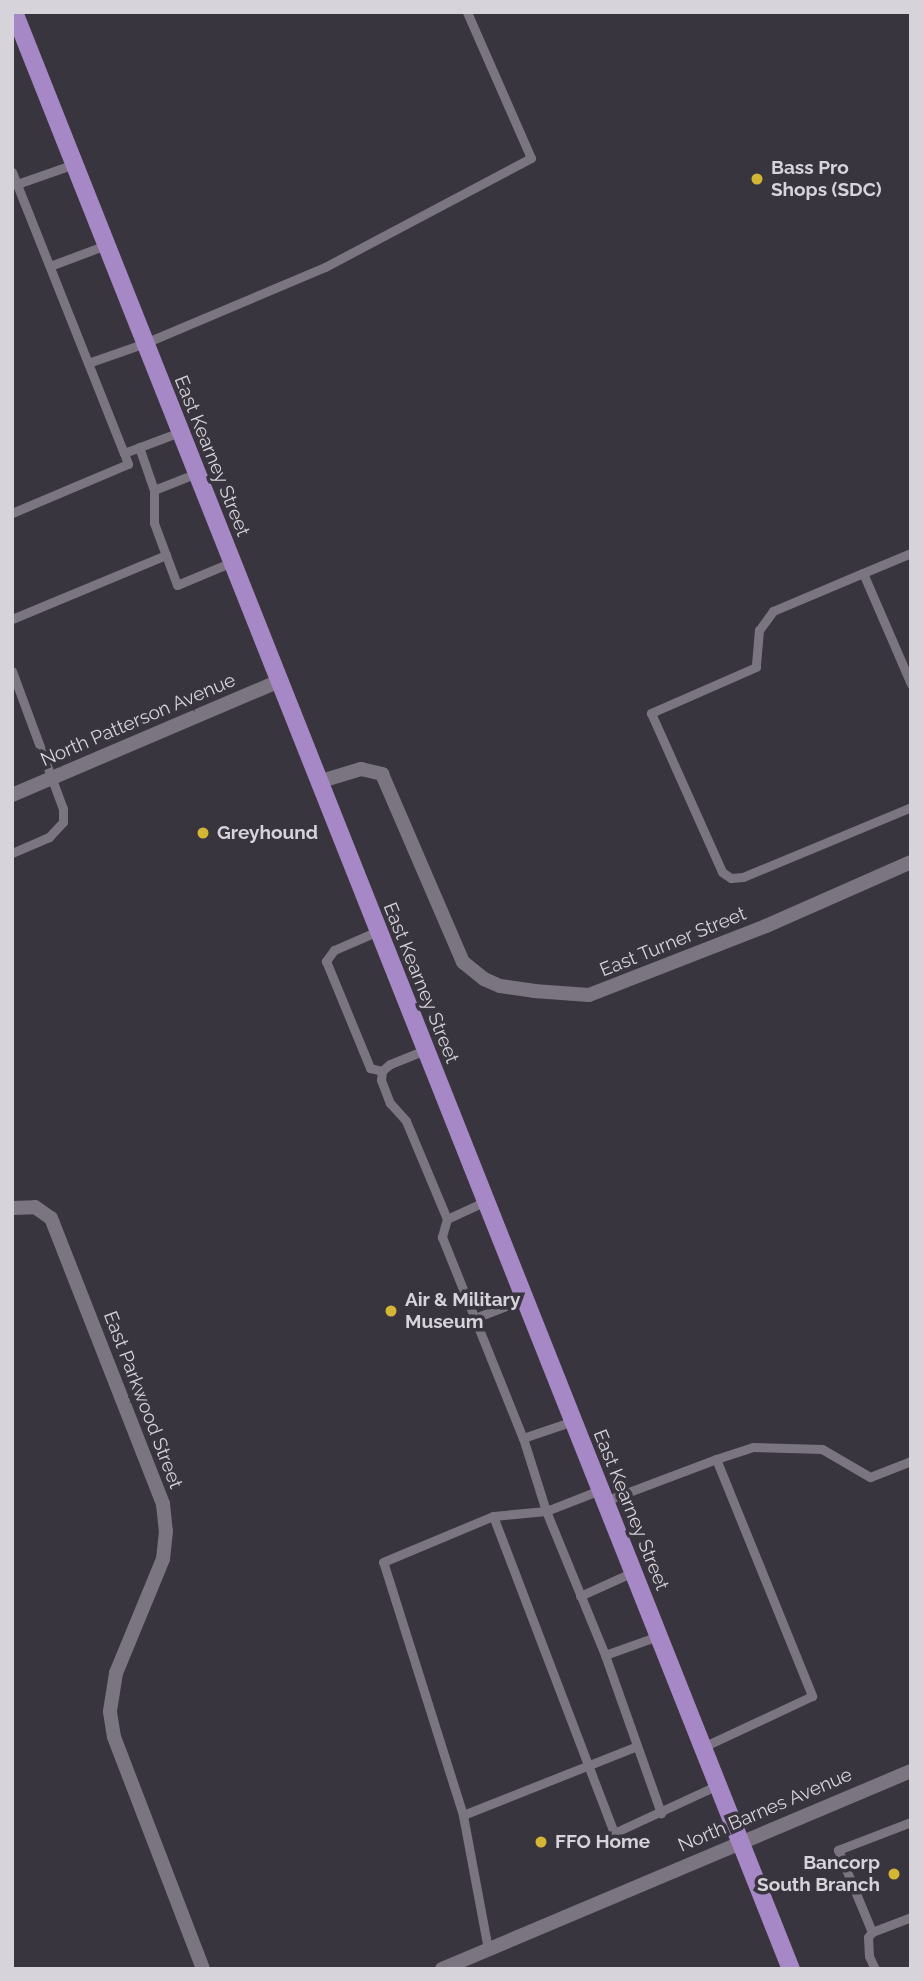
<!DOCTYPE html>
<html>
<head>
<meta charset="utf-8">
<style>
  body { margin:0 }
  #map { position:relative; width:923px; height:1981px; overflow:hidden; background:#39353f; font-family:Raleway,sans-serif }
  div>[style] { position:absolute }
  .service>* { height:9px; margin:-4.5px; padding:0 4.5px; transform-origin:4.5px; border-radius:4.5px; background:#7a7580 }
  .minor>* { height:14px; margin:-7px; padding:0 7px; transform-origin:7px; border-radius:7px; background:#7a7580 }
  .primary>* { height:18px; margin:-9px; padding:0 9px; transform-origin:9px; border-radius:9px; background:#a688c7 }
  .dots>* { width:19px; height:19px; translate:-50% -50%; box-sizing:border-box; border:4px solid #39353f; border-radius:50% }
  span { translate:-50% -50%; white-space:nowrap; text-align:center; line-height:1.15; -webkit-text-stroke:7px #39353f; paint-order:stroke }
  .poi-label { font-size:19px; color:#d6d3da; font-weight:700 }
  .left { translate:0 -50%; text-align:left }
  .right { translate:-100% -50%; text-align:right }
  .street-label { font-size:19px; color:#d6d3da }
  .frame { position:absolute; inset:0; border:14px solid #d6d3da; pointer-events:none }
</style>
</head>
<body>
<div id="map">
  <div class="service">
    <i style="left:12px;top:172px;width:302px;rotate:68.3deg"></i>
    <i style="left:124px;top:453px;width:60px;rotate:-20.6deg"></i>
    <i style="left:17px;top:184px;width:60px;rotate:-19.3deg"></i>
    <i style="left:50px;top:266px;width:60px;rotate:-20.6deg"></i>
    <i style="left:88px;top:363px;width:60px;rotate:-19.3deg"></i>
    <i style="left:145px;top:343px;width:195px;rotate:-22.9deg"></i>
    <i style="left:325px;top:267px;width:233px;rotate:-27.9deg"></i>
    <i style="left:531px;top:158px;width:159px;rotate:-113.7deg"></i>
    <i style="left:139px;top:447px;width:46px;rotate:70.8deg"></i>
    <i style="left:154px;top:490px;width:33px;rotate:90deg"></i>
    <i style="left:154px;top:523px;width:66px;rotate:69.6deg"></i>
    <i style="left:177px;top:585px;width:60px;rotate:-22.7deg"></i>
    <i style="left:154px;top:490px;width:46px;rotate:-21.6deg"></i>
    <i style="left:12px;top:513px;width:126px;rotate:-22.9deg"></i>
    <i style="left:128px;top:464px;width:12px;rotate:-110deg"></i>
    <i style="left:863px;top:573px;width:52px;rotate:-22.6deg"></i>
    <i style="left:12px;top:619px;width:167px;rotate:-22.6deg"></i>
    <i style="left:12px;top:671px;width:147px;rotate:69.7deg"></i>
    <i style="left:63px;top:809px;width:13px;rotate:90deg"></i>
    <i style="left:63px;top:822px;width:21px;rotate:133deg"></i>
    <i style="left:49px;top:837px;width:40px;rotate:156.6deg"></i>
    <i style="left:911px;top:684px;width:121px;rotate:-113.4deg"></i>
    <i style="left:863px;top:573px;width:98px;rotate:157.1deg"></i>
    <i style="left:773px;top:611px;width:24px;rotate:126deg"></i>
    <i style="left:759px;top:630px;width:37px;rotate:95deg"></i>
    <i style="left:756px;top:667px;width:115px;rotate:156.3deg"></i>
    <i style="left:651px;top:713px;width:174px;rotate:65.9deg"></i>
    <i style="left:722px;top:872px;width:11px;rotate:34deg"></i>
    <i style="left:731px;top:878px;width:12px;rotate:-5deg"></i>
    <i style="left:743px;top:877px;width:182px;rotate:-22.6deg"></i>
    <i style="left:378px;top:931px;width:48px;rotate:156.6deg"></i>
    <i style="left:334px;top:950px;width:14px;rotate:126deg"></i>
    <i style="left:326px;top:961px;width:116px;rotate:67.6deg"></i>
    <i style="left:370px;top:1068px;width:12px;rotate:14deg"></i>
    <i style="left:425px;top:1050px;width:38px;rotate:158deg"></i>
    <i style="left:390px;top:1064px;width:11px;rotate:139deg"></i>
    <i style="left:382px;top:1071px;width:9px;rotate:96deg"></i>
    <i style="left:381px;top:1080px;width:25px;rotate:69deg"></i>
    <i style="left:390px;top:1103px;width:24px;rotate:48deg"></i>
    <i style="left:406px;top:1121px;width:106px;rotate:67.3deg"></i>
    <i style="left:486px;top:1201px;width:43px;rotate:155.2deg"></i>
    <i style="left:447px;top:1219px;width:19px;rotate:106deg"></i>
    <i style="left:442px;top:1237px;width:217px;rotate:68.1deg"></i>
    <i style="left:523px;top:1438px;width:77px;rotate:72.5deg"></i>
    <i style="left:546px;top:1511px;width:156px;rotate:67.7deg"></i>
    <i style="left:605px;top:1655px;width:168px;rotate:70.5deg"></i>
    <i style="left:475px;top:1318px;width:53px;rotate:-21.2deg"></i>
    <i style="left:523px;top:1438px;width:53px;rotate:-18.8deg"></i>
    <i style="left:716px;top:1459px;width:39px;rotate:-18deg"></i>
    <i style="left:753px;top:1447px;width:69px;rotate:1.7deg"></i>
    <i style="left:822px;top:1449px;width:56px;rotate:30.3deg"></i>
    <i style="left:870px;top:1477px;width:44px;rotate:-21.3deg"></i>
    <i style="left:600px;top:1490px;width:58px;rotate:158.7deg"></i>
    <i style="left:546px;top:1511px;width:53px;rotate:174.6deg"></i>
    <i style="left:493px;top:1516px;width:339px;rotate:69.1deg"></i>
    <i style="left:614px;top:1833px;width:115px;rotate:-24.8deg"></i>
    <i style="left:605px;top:1501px;width:119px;rotate:-20.7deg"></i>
    <i style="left:716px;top:1459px;width:256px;rotate:67.9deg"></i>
    <i style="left:812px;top:1696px;width:120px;rotate:154.9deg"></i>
    <i style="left:580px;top:1596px;width:58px;rotate:-24.4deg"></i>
    <i style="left:605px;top:1655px;width:56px;rotate:-19.7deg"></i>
    <i style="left:463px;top:1815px;width:265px;rotate:-107.5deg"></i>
    <i style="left:383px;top:1562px;width:119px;rotate:-22.7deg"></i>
    <i style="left:872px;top:1932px;width:89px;rotate:-112.5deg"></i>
    <i style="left:838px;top:1850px;width:78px;rotate:-21deg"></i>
    <i style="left:488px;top:1949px;width:136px;rotate:-100.6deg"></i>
    <i style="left:463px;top:1815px;width:187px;rotate:-21.6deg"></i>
    <i style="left:875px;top:1969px;width:14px;rotate:-115deg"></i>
    <i style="left:869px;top:1956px;width:19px;rotate:-93deg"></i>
    <i style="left:868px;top:1937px;width:6px;rotate:-51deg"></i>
    <i style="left:872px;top:1932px;width:42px;rotate:-21deg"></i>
  </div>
  <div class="minor">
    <i style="left:318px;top:782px;width:45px;rotate:-16.8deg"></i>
    <i style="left:361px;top:769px;width:22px;rotate:13deg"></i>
    <i style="left:382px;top:774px;width:205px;rotate:66.7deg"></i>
    <i style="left:463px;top:962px;width:27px;rotate:39deg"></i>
    <i style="left:484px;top:979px;width:17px;rotate:24deg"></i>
    <i style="left:500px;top:986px;width:34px;rotate:8deg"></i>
    <i style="left:534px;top:991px;width:55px;rotate:4.2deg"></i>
    <i style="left:589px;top:995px;width:190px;rotate:-21.3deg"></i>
    <i style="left:766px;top:926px;width:158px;rotate:-23.8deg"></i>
    <i style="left:12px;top:795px;width:290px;rotate:-23.1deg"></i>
    <i style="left:12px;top:1208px;width:23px;rotate:-2deg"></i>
    <i style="left:35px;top:1207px;width:19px;rotate:35deg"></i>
    <i style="left:51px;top:1218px;width:307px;rotate:68.6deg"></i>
    <i style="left:163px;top:1504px;width:27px;rotate:84deg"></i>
    <i style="left:166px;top:1531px;width:28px;rotate:96deg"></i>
    <i style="left:163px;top:1559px;width:123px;rotate:112.4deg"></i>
    <i style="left:116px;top:1673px;width:39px;rotate:99deg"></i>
    <i style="left:110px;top:1712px;width:25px;rotate:81deg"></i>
    <i style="left:114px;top:1737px;width:248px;rotate:69deg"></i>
    <i style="left:442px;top:1969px;width:509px;rotate:-22.89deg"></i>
  </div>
  <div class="primary">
    <i style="left:14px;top:12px;width:2106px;rotate:68.35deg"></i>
  </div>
  <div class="dots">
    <i style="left:757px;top:179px;background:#d4b635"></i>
    <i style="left:203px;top:833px;background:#d4b635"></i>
    <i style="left:391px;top:1311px;background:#d4b635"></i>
    <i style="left:541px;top:1842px;background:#d4b635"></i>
    <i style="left:894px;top:1874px;background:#d4b635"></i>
  </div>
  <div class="poi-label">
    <span class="left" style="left:771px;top:179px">Bass Pro<br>Shops (SDC)</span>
    <span class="left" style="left:217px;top:833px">Greyhound</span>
    <span class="left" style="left:405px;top:1311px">Air &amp; Military<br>Museum</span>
    <span class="left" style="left:555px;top:1842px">FFO Home</span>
    <span class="right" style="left:880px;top:1874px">Bancorp<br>South Branch</span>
  </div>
  <div class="street-label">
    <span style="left:212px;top:456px;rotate:68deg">East Kearney Street</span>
    <span style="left:138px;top:720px;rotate:-23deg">North Patterson Avenue</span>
    <span style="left:673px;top:942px;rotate:-22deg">East Turner Street</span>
    <span style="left:421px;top:983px;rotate:68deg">East Kearney Street</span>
    <span style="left:143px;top:1400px;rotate:69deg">East Parkwood Street</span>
    <span style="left:631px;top:1510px;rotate:68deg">East Kearney Street</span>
    <span style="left:765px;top:1810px;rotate:-23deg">North Barnes Avenue</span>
  </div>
  <div class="frame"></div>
</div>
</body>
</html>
